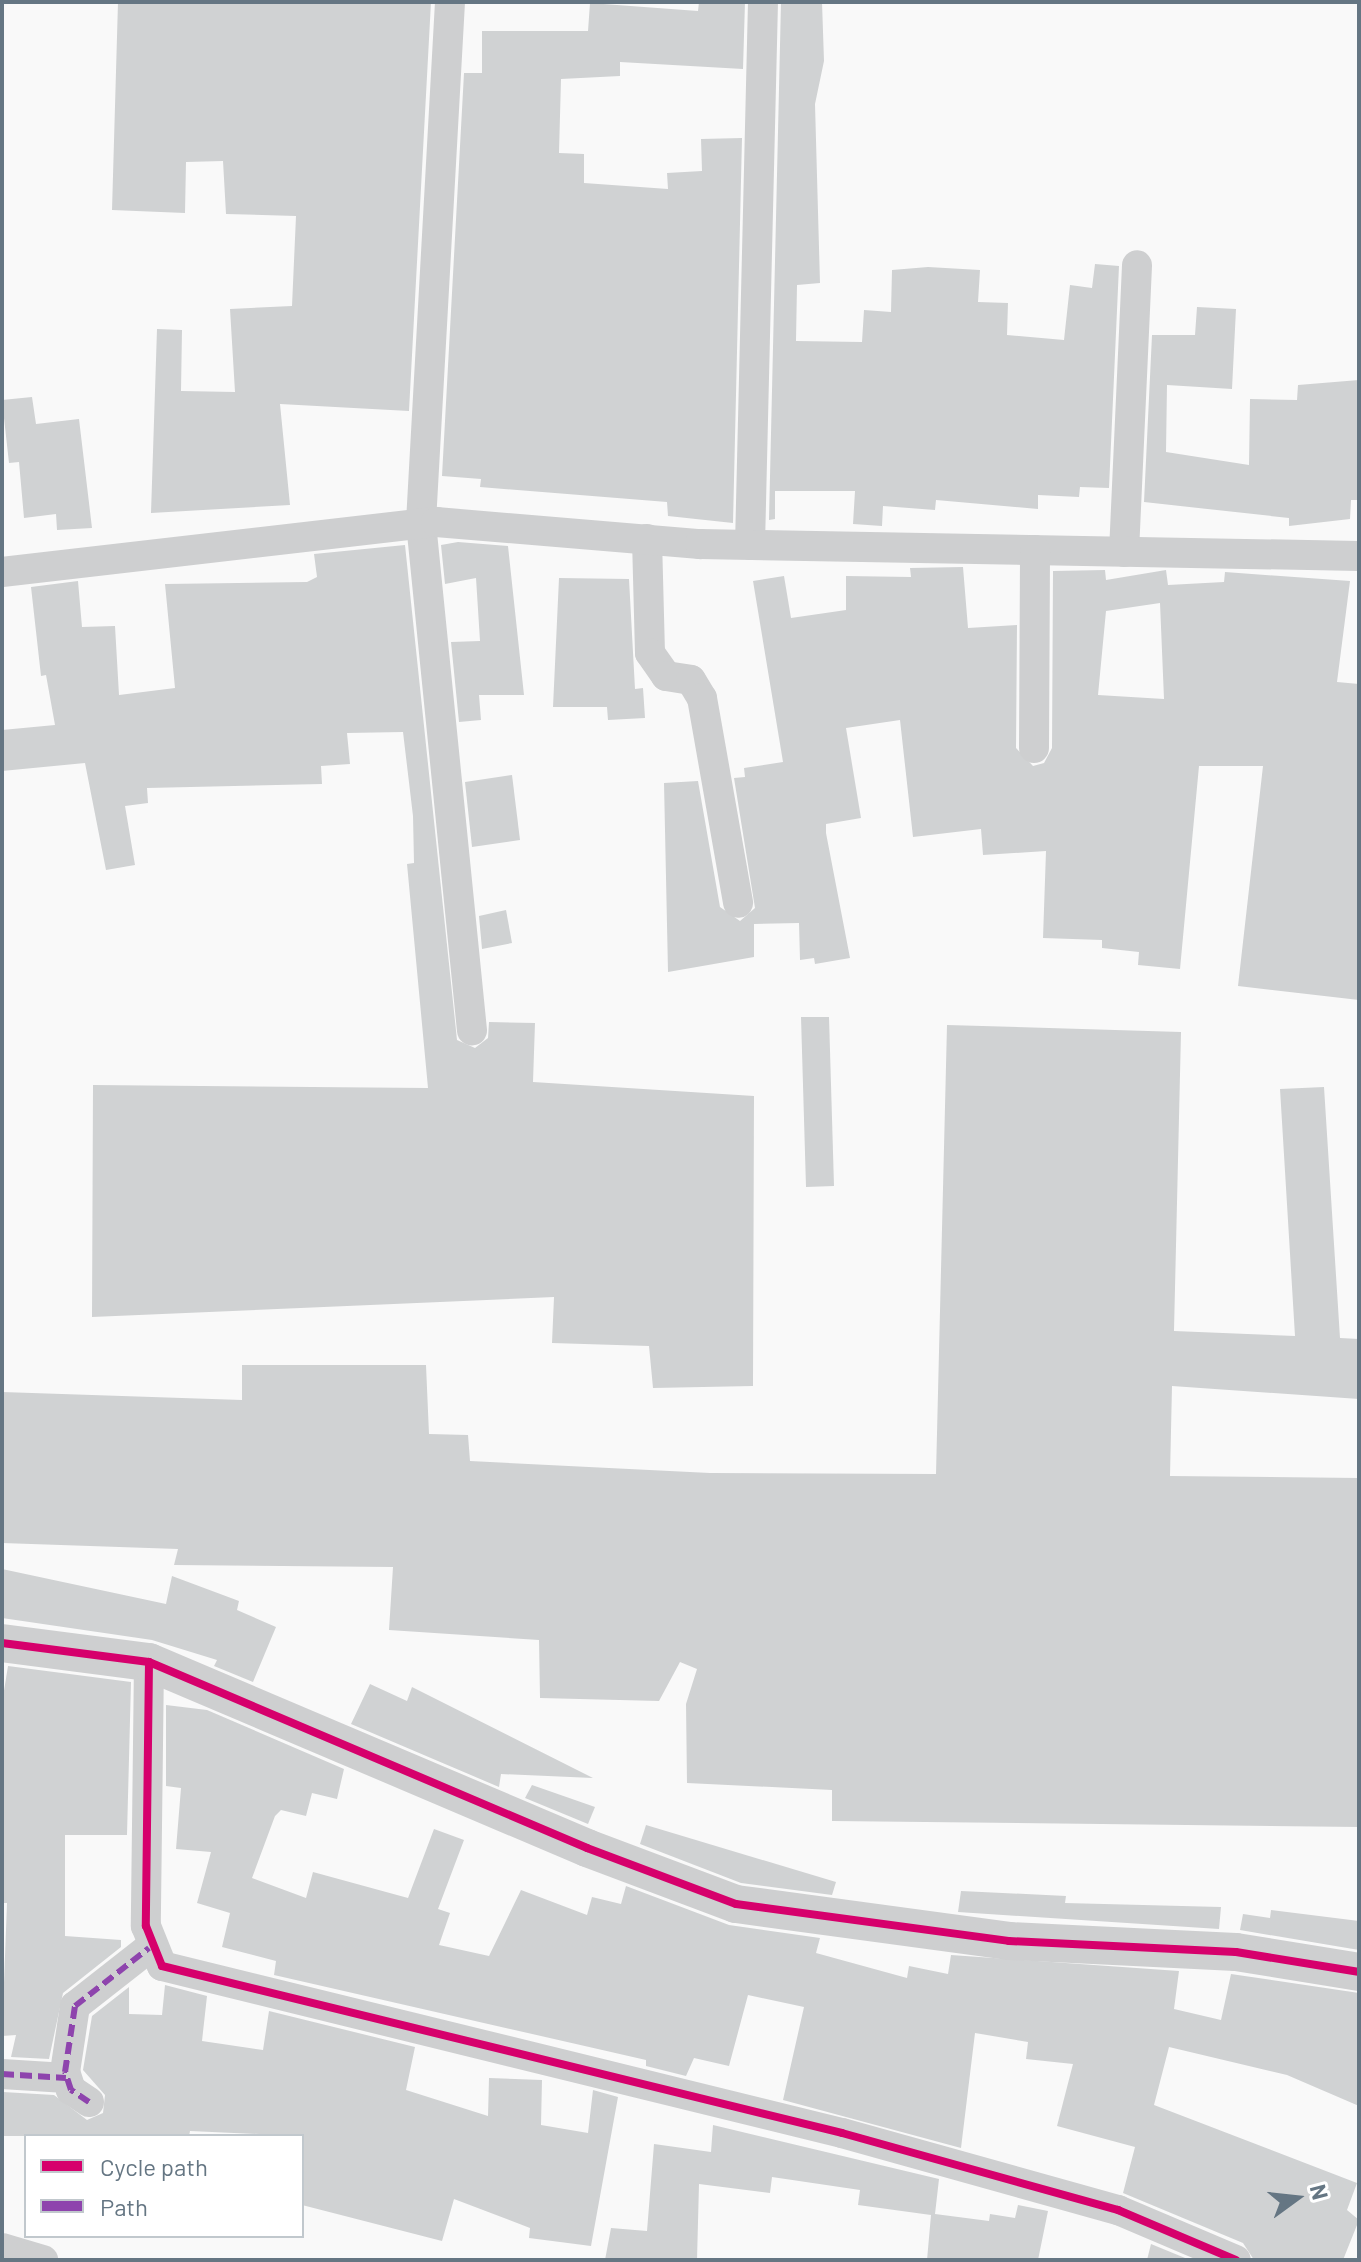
<!DOCTYPE html>
<html>
<head>
<meta charset="utf-8">
<style>
  body { margin:0 }
  #map { position:relative; width:1361px; height:2262px; overflow:hidden; background:#f9f9f9; font-family:Barlow,sans-serif }
  div>[style] { position:absolute }
  .building>* { inset:0; background:#d0d2d3 }
  .minor>* { height:30px; margin:-15px; padding:0 15px; transform-origin:15px; border-radius:15px; background:#cecfd0 }
  .tertiary>* { height:38px; margin:-19px; padding:0 19px; transform-origin:19px; border-radius:19px; background:#cecfd0 }
  .quiet>* { height:6px; margin-top:-3px; transform-origin:0; background:repeating-linear-gradient(90deg,#8e44ad 0 12px,transparent 0 18px) }
  .cycleway>* { height:8px; margin:-4px; padding:0 4px; transform-origin:4px; border-radius:4px; background:#d6006c }
  span { translate:-50% -50%; white-space:nowrap; text-align:center; line-height:1.15; -webkit-text-stroke:8px #fff; paint-order:stroke }
  .frame { position:absolute; inset:0; border:4px solid #657683; pointer-events:none }
  .legend { position:absolute; left:24px; top:2134px; width:280px; height:104px; box-sizing:border-box; background:#fff; border:2px solid #c1c8cd; margin:0; padding:10px 14px; list-style:none; font-size:24px; color:#657683 }
  .legend li { display:flex; align-items:center; gap:16px; height:40px }
  .legend b { width:40px; border:2px solid #c1c8cd }
  .north { position:absolute; left:1257px; top:2158px; width:80px; height:80px; -webkit-text-stroke:6px #fff; paint-order:stroke; rotate:75deg; font-size:22px; font-weight:700; line-height:32px; text-align:center; color:#657683 }
  .north::after { content:''; display:block; margin:auto; width:28px; height:36px; background:#657683; clip-path:polygon(50% 0,100% 100%,50% 72%,0 100%) }
</style>
</head>
<body>
<div id="map">
  <div class="building">
    <i style="clip-path:polygon(118px 2px,431px 2px,409px 411px,280px 404px,290px 505px,151px 513px,157px 329px,182px 330px,181px 391px,235px 392px,230px 309px,292px 306px,296px 216px,226px 214px,223px 161px,186px 162px,185px 213px,112px 210px)"></i>
    <i style="clip-path:polygon(699px 2px,745px 2px,743px 69px,620px 62px,620px 76px,561px 79px,559px 153px,584px 154px,584px 183px,668px 189px,667px 173px,702px 171px,701px 139px,742px 138px,733px 523px,668px 516px,667px 502px,480px 487px,481px 479px,442px 476px,464px 73px,482px 73px,482px 31px,588px 31px,590px 3px,698px 11px)"></i>
    <i style="clip-path:polygon(781px 2px,822px 2px,824px 61px,815px 104px,820px 283px,797px 285px,796px 341px,862px 342px,864px 310px,891px 312px,892px 270px,928px 267px,980px 270px,978px 302px,1008px 303px,1007px 335px,1064px 340px,1070px 285px,1092px 288px,1095px 264px,1119px 266px,1109px 488px,1080px 487px,1079px 497px,1038px 495px,1038px 509px,936px 500px,935px 510px,883px 506px,882px 526px,853px 524px,855px 491px,775px 491px,775px 519px,769px 520px)"></i>
    <i style="clip-path:polygon(1197px 307px,1236px 309px,1232px 389px,1167px 385px,1166px 452px,1249px 465px,1250px 399px,1297px 400px,1298px 385px,1359px 380px,1359px 500px,1351px 500px,1350px 519px,1289px 526px,1289px 518px,1144px 502px,1152px 335px,1195px 335px)"></i>
    <i style="clip-path:polygon(32px 397px,36px 424px,79px 419px,92px 528px,57px 530px,56px 514px,24px 518px,19px 462px,9px 463px,2px 400px)"></i>
    <i style="clip-path:polygon(458px 542px,508px 546px,524px 695px,479px 695px,481px 720px,459px 722px,451px 642px,480px 641px,476px 578px,445px 584px,441px 545px)"></i>
    <i style="clip-path:polygon(405px 545px,457px 1040px,475px 1048px,488px 1038px,489px 1022px,535px 1023px,533px 1082px,754px 1096px,753px 1386px,653px 1388px,649px 1346px,552px 1343px,554px 1297px,92px 1317px,93px 1085px,428px 1088px,407px 864px,414px 863px,413px 816px,403px 732px,347px 733px,350px 764px,321px 766px,322px 784px,147px 788px,148px 803px,125px 806px,135px 865px,106px 870px,85px 763px,2px 771px,2px 730px,55px 725px,46px 675px,41px 676px,31px 587px,78px 581px,82px 627px,115px 626px,119px 695px,175px 688px,165px 584px,307px 582px,317px 577px,314px 554px)"></i>
    <i style="clip-path:polygon(evenodd,963px 567px,968px 628px,1017px 625px,1016px 748px,1033px 766px,1044px 763px,1052px 748px,1053px 571px,1105px 570px,1106px 580px,1166px 570px,1168px 585px,1224px 582px,1225px 572px,1350px 581px,1337px 682px,1359px 684px,1359px 1000px,1238px 986px,1263px 766px,1199px 766px,1180px 969px,1138px 965px,1139px 952px,1102px 948px,1102px 940px,1043px 938px,1046px 851px,983px 855px,981px 829px,913px 837px,900px 720px,846px 728px,861px 818px,826px 824px,826px 833px,850px 958px,815px 964px,814px 958px,800px 960px,799px 923px,754px 924px,754px 957px,668px 972px,664px 783px,698px 781px,720px 907px,740px 921px,755px 908px,734px 778px,745px 777px,744px 768px,783px 762px,753px 581px,784px 576px,791px 618px,846px 610px,846px 576px,911px 577px,910px 568px,963px 567px,1160px 603px,1164px 699px,1098px 695px,1106px 611px,1160px 603px)"></i>
    <i style="clip-path:polygon(559px 578px,629px 579px,635px 689px,643px 688px,645px 718px,608px 720px,607px 707px,553px 707px)"></i>
    <i style="clip-path:polygon(512px 775px,520px 840px,472px 847px,465px 782px)"></i>
    <i style="clip-path:polygon(506px 910px,512px 943px,482px 949px,479px 916px)"></i>
    <i style="clip-path:polygon(801px 1017px,829px 1017px,834px 1186px,806px 1187px)"></i>
    <i style="clip-path:polygon(947px 1025px,1181px 1032px,1174px 1331px,1295px 1336px,1280px 1089px,1324px 1087px,1340px 1338px,1359px 1339px,1359px 1399px,1172px 1386px,1170px 1476px,1359px 1478px,1359px 1827px,832px 1821px,832px 1790px,687px 1783px,686px 1704px,697px 1669px,680px 1662px,659px 1701px,540px 1698px,539px 1640px,389px 1630px,393px 1567px,174px 1565px,178px 1549px,2px 1543px,2px 1392px,242px 1400px,242px 1365px,426px 1365px,429px 1434px,468px 1435px,470px 1461px,710px 1473px,936px 1474px)"></i>
    <i style="clip-path:polygon(2px 1569px,166px 1604px,172px 1576px,239px 1601px,237px 1610px,276px 1627px,253px 1682px,214px 1666px,217px 1660px,152px 1640px,2px 1618px)"></i>
    <i style="clip-path:polygon(8px 1666px,131px 1682px,127px 1835px,65px 1835px,65px 1936px,121px 1940px,121px 1947px,63px 1993px,49px 2059px,11px 2057px,16px 2035px,2px 2036px,7px 1903px,2px 1903px,2px 1703px)"></i>
    <i style="clip-path:polygon(370px 1684px,407px 1701px,412px 1687px,593px 1778px,501px 1774px,499px 1787px,351px 1724px)"></i>
    <i style="clip-path:polygon(166px 1705px,207px 1710px,344px 1769px,337px 1799px,312px 1793px,306px 1816px,281px 1810px,275px 1816px,252px 1878px,306px 1898px,313px 1872px,408px 1898px,434px 1829px,464px 1840px,438px 1909px,450px 1913px,439px 1945px,489px 1956px,521px 1890px,587px 1915px,592px 1897px,621px 1904px,626px 1886px,729px 1925px,820px 1938px,816px 1953px,907px 1978px,909px 1966px,948px 1974px,951px 1955px,1179px 1971px,1174px 2009px,1221px 2020px,1231px 1974px,1359px 1993px,1359px 2106px,1287px 2075px,1169px 2047px,1154px 2105px,1357px 2183px,1347px 2210px,1359px 2220px,1343px 2260px,1254px 2260px,1243px 2243px,1123px 2193px,1135px 2147px,1057px 2126px,1073px 2064px,1026px 2059px,1028px 2042px,975px 2033px,961px 2148px,783px 2100px,804px 2007px,748px 1995px,729px 2066px,694px 2058px,686px 2076px,646px 2066px,646px 2060px,274px 1975px,276px 1961px,222px 1947px,230px 1913px,197px 1903px,211px 1852px,176px 1849px,181px 1788px,166px 1786px)"></i>
    <i style="clip-path:polygon(532px 1785px,595px 1807px,588px 1824px,525px 1798px)"></i>
    <i style="clip-path:polygon(646px 1825px,836px 1882px,832px 1895px,741px 1883px,640px 1844px)"></i>
    <i style="clip-path:polygon(961px 1891px,1066px 1896px,1065px 1903px,1221px 1907px,1219px 1929px,958px 1912px)"></i>
    <i style="clip-path:polygon(1271px 1910px,1359px 1921px,1359px 1950px,1240px 1930px,1243px 1914px,1270px 1918px)"></i>
    <i style="clip-path:polygon(165px 1985px,207px 1996px,202px 2041px,263px 2050px,269px 2011px,415px 2047px,406px 2090px,488px 2116px,489px 2078px,542px 2080px,541px 2125px,588px 2133px,593px 2090px,618px 2097px,591px 2246px,529px 2238px,530px 2228px,454px 2199px,442px 2241px,302px 2205px,302px 2136px,190px 2131px,189px 2136px,2px 2136px,3px 2092px,54px 2095px,87px 2120px,103px 2113px,105px 2095px,83px 2070px,92px 2016px,129px 1987px,129px 2014px,162px 2015px)"></i>
    <i style="clip-path:polygon(713px 2125px,939px 2179px,935px 2214px,989px 2221px,990px 2214px,1015px 2218px,1018px 2205px,1048px 2211px,1038px 2260px,927px 2260px,931px 2215px,858px 2205px,860px 2190px,772px 2177px,770px 2193px,699px 2184px,697px 2260px,605px 2260px,611px 2228px,647px 2231px,654px 2144px,711px 2152px)"></i>
    <i style="clip-path:polygon(1151px 2244px,1190px 2260px,1147px 2260px)"></i>
  </div>
  <div class="minor">
    <i style="left:450px;top:2px;width:522px;rotate:93.19deg"></i>
    <i style="left:421px;top:523px;width:510px;rotate:84.26deg"></i>
    <i style="left:647px;top:539px;width:114px;rotate:88.5deg"></i>
    <i style="left:650px;top:653px;width:28px;rotate:55deg"></i>
    <i style="left:666px;top:676px;width:25px;rotate:9deg"></i>
    <i style="left:691px;top:680px;width:21px;rotate:59deg"></i>
    <i style="left:702px;top:698px;width:208px;rotate:80deg"></i>
    <i style="left:750px;top:545px;width:543px;rotate:-88.63deg"></i>
    <i style="left:1124px;top:552px;width:287px;rotate:-87.4deg"></i>
    <i style="left:2px;top:572px;width:437px;rotate:-6.6deg"></i>
    <i style="left:436px;top:522px;width:265px;rotate:4.8deg"></i>
    <i style="left:700px;top:544px;width:659px;rotate:1.04deg"></i>
    <i style="left:1034px;top:748px;width:198px;rotate:-89.7deg"></i>
    <i style="left:149px;top:1662px;width:264px;rotate:90.7deg"></i>
    <i style="left:146px;top:1926px;width:43px;rotate:68.2deg"></i>
    <i style="left:162px;top:1966px;width:700px;rotate:13.8deg"></i>
    <i style="left:842px;top:2133px;width:287px;rotate:15.6deg"></i>
    <i style="left:1118px;top:2210px;width:128px;rotate:23deg"></i>
    <i style="left:2px;top:2074px;width:64px;rotate:3.6deg"></i>
    <i style="left:89px;top:2102px;width:22px;rotate:-146deg"></i>
    <i style="left:71px;top:2090px;width:19px;rotate:-108deg"></i>
    <i style="left:65px;top:2072px;width:67px;rotate:-81.4deg"></i>
    <i style="left:75px;top:2006px;width:94px;rotate:-38.1deg"></i>
    <i style="left:2px;top:2248px;width:43px;rotate:16.3deg"></i>
  </div>
  <div class="tertiary">
    <i style="left:2px;top:1643px;width:148px;rotate:7.4deg"></i>
    <i style="left:149px;top:1662px;width:476px;rotate:23deg"></i>
    <i style="left:587px;top:1848px;width:159px;rotate:20.6deg"></i>
    <i style="left:736px;top:1904px;width:275px;rotate:7.7deg"></i>
    <i style="left:1009px;top:1941px;width:227px;rotate:2.8deg"></i>
    <i style="left:1236px;top:1952px;width:125px;rotate:9.2deg"></i>
  </div>
  <div class="quiet">
    <i style="left:2px;top:2074px;width:64px;rotate:3.6deg"></i>
    <i style="left:89px;top:2102px;width:22px;rotate:-146deg"></i>
    <i style="left:71px;top:2090px;width:19px;rotate:-108deg"></i>
    <i style="left:65px;top:2072px;width:67px;rotate:-81.4deg"></i>
    <i style="left:75px;top:2006px;width:94px;rotate:-38.1deg"></i>
  </div>
  <div class="cycleway">
    <i style="left:2px;top:1643px;width:148px;rotate:7.4deg"></i>
    <i style="left:149px;top:1662px;width:476px;rotate:23deg"></i>
    <i style="left:587px;top:1848px;width:159px;rotate:20.6deg"></i>
    <i style="left:736px;top:1904px;width:275px;rotate:7.7deg"></i>
    <i style="left:1009px;top:1941px;width:227px;rotate:2.8deg"></i>
    <i style="left:1236px;top:1952px;width:125px;rotate:9.2deg"></i>
    <i style="left:149px;top:1662px;width:264px;rotate:90.7deg"></i>
    <i style="left:146px;top:1926px;width:43px;rotate:68.2deg"></i>
    <i style="left:162px;top:1966px;width:700px;rotate:13.8deg"></i>
    <i style="left:842px;top:2133px;width:287px;rotate:15.6deg"></i>
    <i style="left:1118px;top:2210px;width:128px;rotate:23deg"></i>
  </div>
  <div class="frame"></div>
  <ul class="legend">
  <li><b style="height:10px;background:#d6006c"></b>Cycle path</li>
  <li><b style="height:10px;background:#8e44ad"></b>Path</li>
  </ul>
  <div class="north">N</div>
</div>
</body>
</html>
